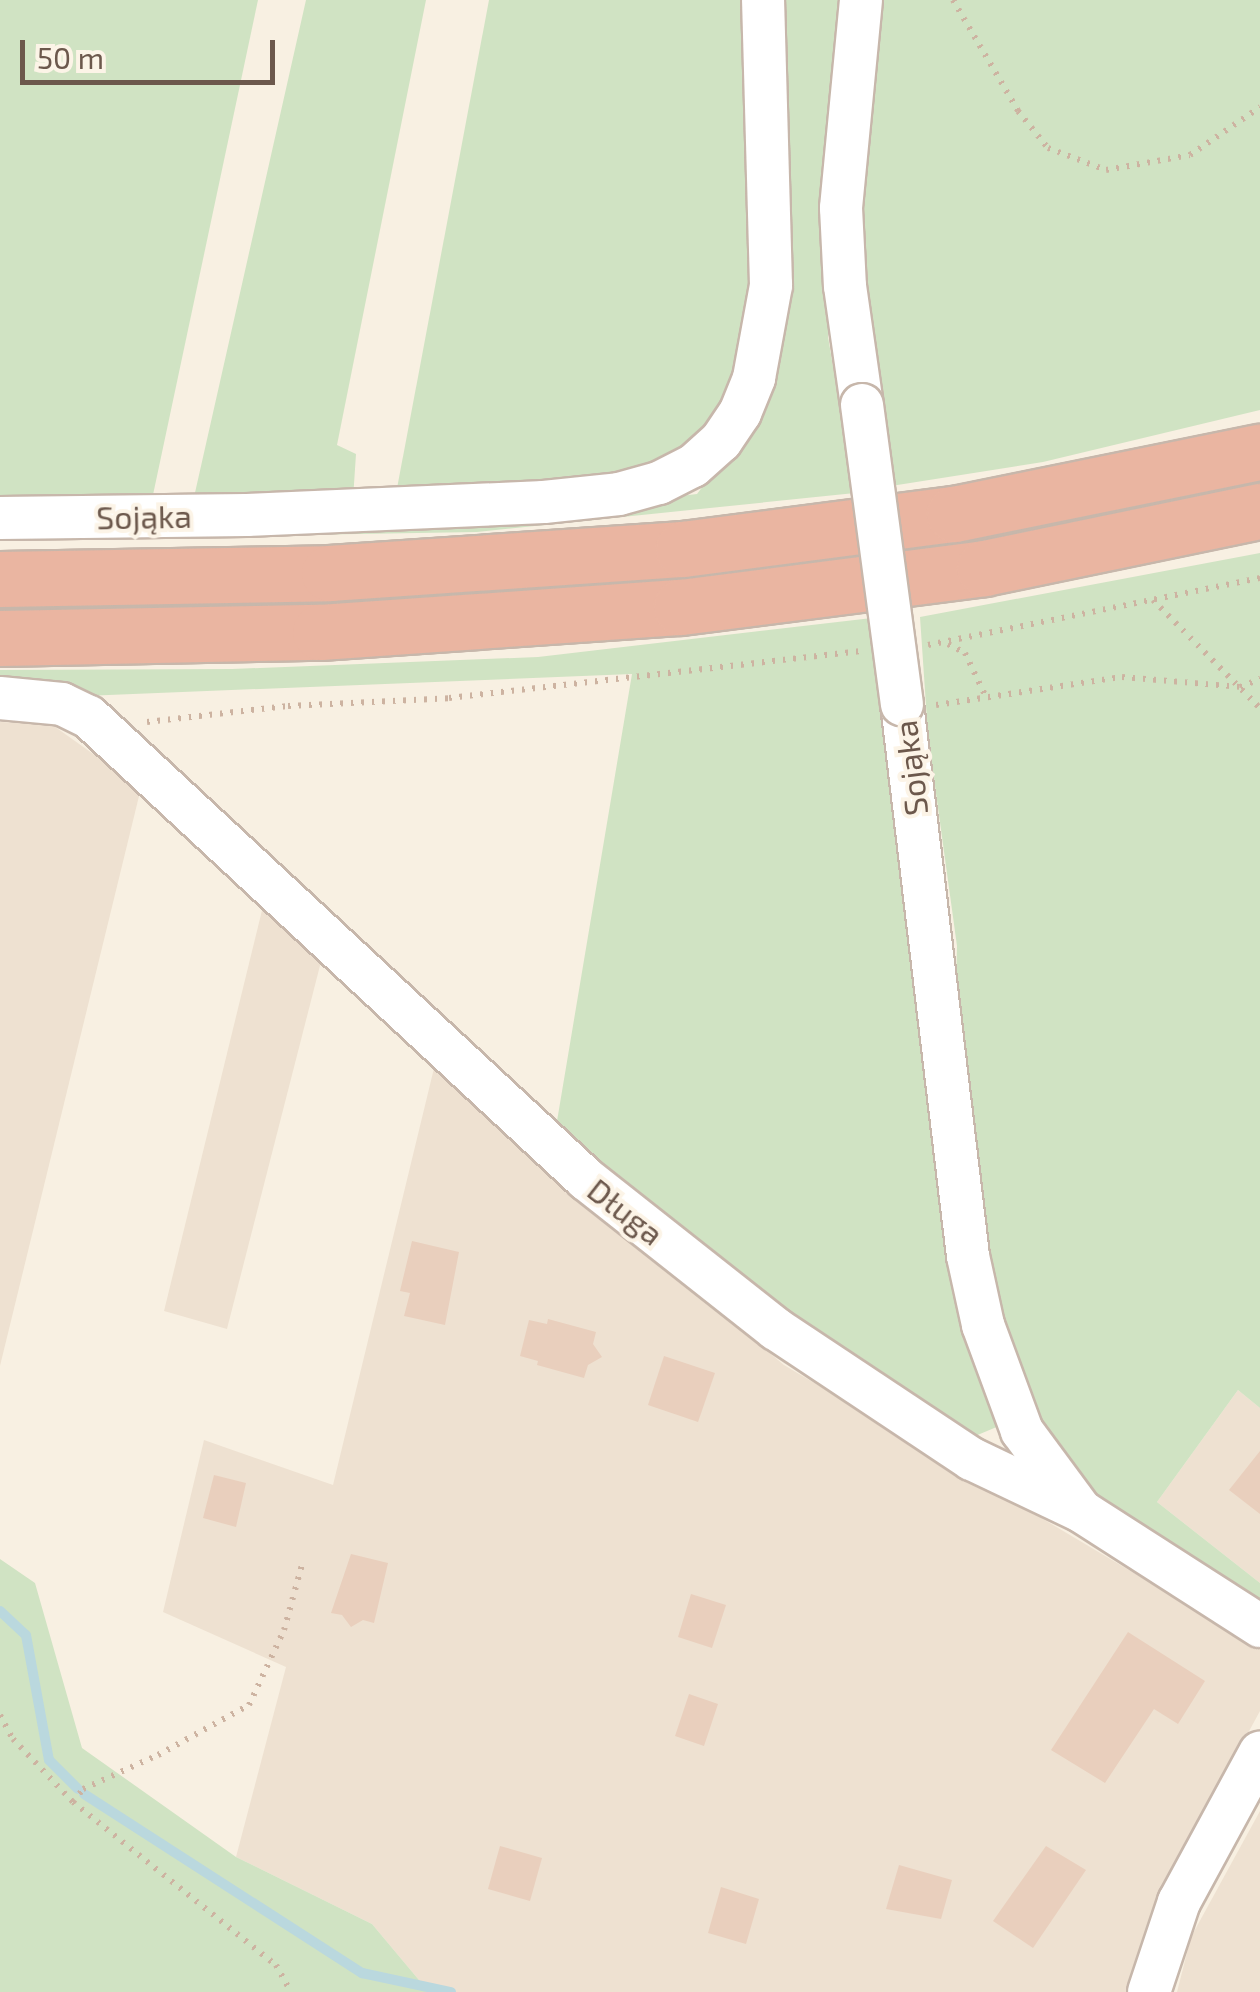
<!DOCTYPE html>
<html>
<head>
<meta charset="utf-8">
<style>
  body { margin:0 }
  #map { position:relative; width:1260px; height:1992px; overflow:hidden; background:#f8f0e2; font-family:"Exo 2",sans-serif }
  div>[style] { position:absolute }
  .residential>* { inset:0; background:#eee1d1 }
  .green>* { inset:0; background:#d0e3c3 }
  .stream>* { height:10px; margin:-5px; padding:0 5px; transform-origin:5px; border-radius:5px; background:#bad8de }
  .building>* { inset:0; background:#e9cfbd }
  .path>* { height:6px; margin-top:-3px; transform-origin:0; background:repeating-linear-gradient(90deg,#cdb3a1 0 2.5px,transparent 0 10.5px) }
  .roads { filter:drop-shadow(2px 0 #c7b7ab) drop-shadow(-2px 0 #c7b7ab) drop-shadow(0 2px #c7b7ab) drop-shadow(0 -2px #c7b7ab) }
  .minor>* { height:42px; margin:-21px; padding:0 21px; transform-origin:21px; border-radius:21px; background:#fff }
  .highway>* { height:55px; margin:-27.5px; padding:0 27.5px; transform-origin:27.5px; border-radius:27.5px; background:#eab5a1 }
  .bridges { filter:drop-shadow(2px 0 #c7b7ab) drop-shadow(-2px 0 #c7b7ab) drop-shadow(0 2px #c7b7ab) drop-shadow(0 -2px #c7b7ab) }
  .minor-bridge>* { height:42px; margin:-21px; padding:0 21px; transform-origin:21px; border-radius:21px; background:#fff }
  span { translate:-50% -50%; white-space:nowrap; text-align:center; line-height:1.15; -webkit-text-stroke:8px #fcf4e7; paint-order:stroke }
  .street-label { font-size:32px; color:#6c584c }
  .scale { position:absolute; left:20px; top:40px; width:255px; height:45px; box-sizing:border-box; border:5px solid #6c584c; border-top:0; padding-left:12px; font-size:30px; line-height:35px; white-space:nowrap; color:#6c584c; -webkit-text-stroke:8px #fcf4e7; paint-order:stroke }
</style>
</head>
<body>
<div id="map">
  <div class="residential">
    <i style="clip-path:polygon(0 722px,51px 724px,141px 788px,0 1366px)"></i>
    <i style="clip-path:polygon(265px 898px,324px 950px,227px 1329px,164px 1311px)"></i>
    <i style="clip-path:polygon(436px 1060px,621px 1229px,784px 1365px,1260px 1648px,1260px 1711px,1181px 1856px,1132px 1992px,429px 1992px,372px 1924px,236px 1857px,286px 1667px,163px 1612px,204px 1440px,333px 1485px)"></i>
    <i style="clip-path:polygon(1238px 1390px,1260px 1408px,1260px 1583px,1157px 1502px)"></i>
    <i style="clip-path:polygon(1260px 1811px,1260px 1992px,1177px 1992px,1191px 1937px)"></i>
  </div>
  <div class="green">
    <i style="clip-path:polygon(0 0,258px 0,150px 509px,0 506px)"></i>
    <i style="clip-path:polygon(306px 0,426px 0,337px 445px,356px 454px,353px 499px,192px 506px)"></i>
    <i style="clip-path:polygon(489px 0,749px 0,754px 284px,743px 358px,723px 407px,688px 447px,652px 472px,395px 499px)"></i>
    <i style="clip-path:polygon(778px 0,851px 0,828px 229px,828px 337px,855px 493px,477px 532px,0 540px,0 530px,483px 520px,697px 494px,735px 444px)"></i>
    <i style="clip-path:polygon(869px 0,1260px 0,1260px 410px,1043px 462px,891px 486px,872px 344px,862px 197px)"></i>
    <i style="clip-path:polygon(1260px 553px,1260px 1408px,1238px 1390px,1157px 1502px,1260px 1583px,1260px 1607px,1111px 1515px,1033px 1424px,981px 1267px,955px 1032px,957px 946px,928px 735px,920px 617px)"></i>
    <i style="clip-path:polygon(872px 618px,999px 1426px,968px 1439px,698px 1254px,555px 1133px,632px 674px,84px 696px,0 688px,0 670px,232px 669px,538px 657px)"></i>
    <i style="clip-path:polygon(0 1559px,35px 1583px,82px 1748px,236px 1857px,372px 1924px,429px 1992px,0 1992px)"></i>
  </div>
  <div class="stream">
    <i style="left:0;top:1611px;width:35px;rotate:43deg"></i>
    <i style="left:26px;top:1635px;width:127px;rotate:79.6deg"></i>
    <i style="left:49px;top:1760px;width:41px;rotate:45deg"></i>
    <i style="left:84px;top:1794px;width:331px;rotate:32.8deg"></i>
    <i style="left:362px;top:1973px;width:91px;rotate:12.1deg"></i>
  </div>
  <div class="building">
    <i style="clip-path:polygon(412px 1241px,459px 1252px,445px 1325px,404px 1316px,410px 1293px,400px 1291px)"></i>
    <i style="clip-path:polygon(548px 1319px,596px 1332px,593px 1344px,602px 1357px,588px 1365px,584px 1378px,537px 1365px,538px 1361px,520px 1356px,529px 1320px,547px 1324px)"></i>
    <i style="clip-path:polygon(664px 1356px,715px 1373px,698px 1422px,648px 1405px)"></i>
    <i style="clip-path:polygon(1260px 1451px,1260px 1514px,1229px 1490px)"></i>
    <i style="clip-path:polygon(214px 1475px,246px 1483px,236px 1527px,203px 1518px)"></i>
    <i style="clip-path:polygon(351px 1554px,388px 1563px,374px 1623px,363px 1620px,351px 1627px,342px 1615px,331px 1613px)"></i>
    <i style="clip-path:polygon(691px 1594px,726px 1605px,712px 1648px,678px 1637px)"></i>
    <i style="clip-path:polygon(1128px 1632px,1205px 1681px,1178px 1724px,1154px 1709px,1105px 1783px,1051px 1750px)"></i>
    <i style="clip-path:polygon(689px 1694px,718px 1704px,704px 1746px,675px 1736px)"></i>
    <i style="clip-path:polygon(500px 1846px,542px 1858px,530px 1901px,488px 1889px)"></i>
    <i style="clip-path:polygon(1046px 1846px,1086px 1870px,1033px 1948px,993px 1921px)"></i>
    <i style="clip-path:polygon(899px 1865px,952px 1880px,941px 1919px,886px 1909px)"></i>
    <i style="clip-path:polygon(721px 1887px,759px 1899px,746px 1944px,708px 1933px)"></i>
  </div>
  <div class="path">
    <i style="left:953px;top:0;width:129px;rotate:59.6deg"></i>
    <i style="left:1018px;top:111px;width:48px;rotate:51deg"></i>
    <i style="left:1048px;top:148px;width:62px;rotate:20.8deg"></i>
    <i style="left:1106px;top:170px;width:85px;rotate:-10.1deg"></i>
    <i style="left:1190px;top:155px;width:85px;rotate:-34.4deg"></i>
    <i style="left:1153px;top:600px;width:152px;rotate:45.3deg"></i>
    <i style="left:948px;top:644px;width:19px;rotate:28deg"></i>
    <i style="left:965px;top:653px;width:49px;rotate:64.5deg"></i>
    <i style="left:928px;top:645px;width:339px;rotate:-11.4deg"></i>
    <i style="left:936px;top:705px;width:188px;rotate:-8.6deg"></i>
    <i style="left:1122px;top:677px;width:118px;rotate:4.8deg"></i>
    <i style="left:1240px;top:687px;width:22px;rotate:-22deg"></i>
    <i style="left:147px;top:722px;width:142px;rotate:-6.5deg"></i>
    <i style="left:288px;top:706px;width:161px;rotate:-2.8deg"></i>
    <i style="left:449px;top:698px;width:415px;rotate:-6.5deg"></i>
    <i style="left:0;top:1715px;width:27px;rotate:62deg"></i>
    <i style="left:13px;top:1739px;width:87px;rotate:46.4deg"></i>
    <i style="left:73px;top:1802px;width:260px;rotate:38.8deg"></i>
    <i style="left:276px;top:1965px;width:31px;rotate:61deg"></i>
    <i style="left:73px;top:1802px;width:16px;rotate:-52deg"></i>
    <i style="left:83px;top:1789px;width:82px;rotate:-24.4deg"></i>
    <i style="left:158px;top:1755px;width:104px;rotate:-28.8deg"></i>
    <i style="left:249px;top:1705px;width:83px;rotate:-65deg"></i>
    <i style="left:284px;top:1630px;width:72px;rotate:-74.6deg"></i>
  </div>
  <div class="roads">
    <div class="minor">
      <i style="left:861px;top:0;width:209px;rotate:95.5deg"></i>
      <i style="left:841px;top:208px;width:78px;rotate:87.1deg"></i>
      <i style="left:845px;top:286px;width:120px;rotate:81.9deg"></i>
      <i style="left:0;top:518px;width:247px;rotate:-0.7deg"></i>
      <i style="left:247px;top:515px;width:297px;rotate:-2.5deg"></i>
      <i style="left:544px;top:502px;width:75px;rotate:-6.1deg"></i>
      <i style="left:619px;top:494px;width:41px;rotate:-15.4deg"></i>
      <i style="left:659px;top:483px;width:38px;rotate:-27deg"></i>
      <i style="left:693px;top:466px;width:38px;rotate:-42deg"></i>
      <i style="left:721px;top:441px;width:34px;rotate:-56deg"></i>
      <i style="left:740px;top:413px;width:38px;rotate:-68deg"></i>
      <i style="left:754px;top:378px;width:95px;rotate:-79.6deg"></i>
      <i style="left:771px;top:285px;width:285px;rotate:-91.6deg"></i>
      <i style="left:0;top:698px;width:62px;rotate:5.5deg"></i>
      <i style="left:62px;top:704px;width:30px;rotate:26deg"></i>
      <i style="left:89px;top:717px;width:679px;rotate:42.91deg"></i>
      <i style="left:586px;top:1179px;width:242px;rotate:38.3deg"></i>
      <i style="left:776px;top:1329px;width:235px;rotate:33.6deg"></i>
      <i style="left:972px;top:1459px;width:121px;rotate:25.5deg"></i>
      <i style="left:1081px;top:1511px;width:213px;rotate:32.7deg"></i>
      <i style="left:902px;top:704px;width:556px;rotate:83.18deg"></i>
      <i style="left:968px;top:1256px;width:71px;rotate:77.7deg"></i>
      <i style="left:983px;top:1325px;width:113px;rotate:69.8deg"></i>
      <i style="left:1022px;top:1431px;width:94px;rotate:53.6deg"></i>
      <i style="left:1149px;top:1992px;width:95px;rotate:-71.6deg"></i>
      <i style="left:1179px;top:1902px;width:170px;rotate:-61.5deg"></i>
    </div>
    <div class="highway">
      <i style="left:0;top:579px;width:329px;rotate:-1deg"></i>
      <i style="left:329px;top:573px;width:355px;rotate:-3.9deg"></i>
      <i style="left:683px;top:549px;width:273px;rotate:-7.4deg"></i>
      <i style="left:954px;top:514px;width:312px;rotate:-11.5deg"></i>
      <i style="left:0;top:638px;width:320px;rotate:-1.1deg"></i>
      <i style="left:320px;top:632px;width:362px;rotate:-4deg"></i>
      <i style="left:681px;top:607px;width:305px;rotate:-7.3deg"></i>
      <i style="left:984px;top:568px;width:282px;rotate:-11.7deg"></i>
    </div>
  </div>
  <div class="bridges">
    <div class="minor-bridge">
      <i style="left:862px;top:405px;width:302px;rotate:82.4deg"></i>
    </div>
  </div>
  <div class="street-label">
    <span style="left:144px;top:516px;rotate:-1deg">Sojąka</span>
    <span style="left:910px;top:768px;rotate:-97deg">Sojąka</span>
    <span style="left:626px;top:1211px;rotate:38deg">Długa</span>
  </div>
  <div class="scale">50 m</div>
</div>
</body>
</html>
